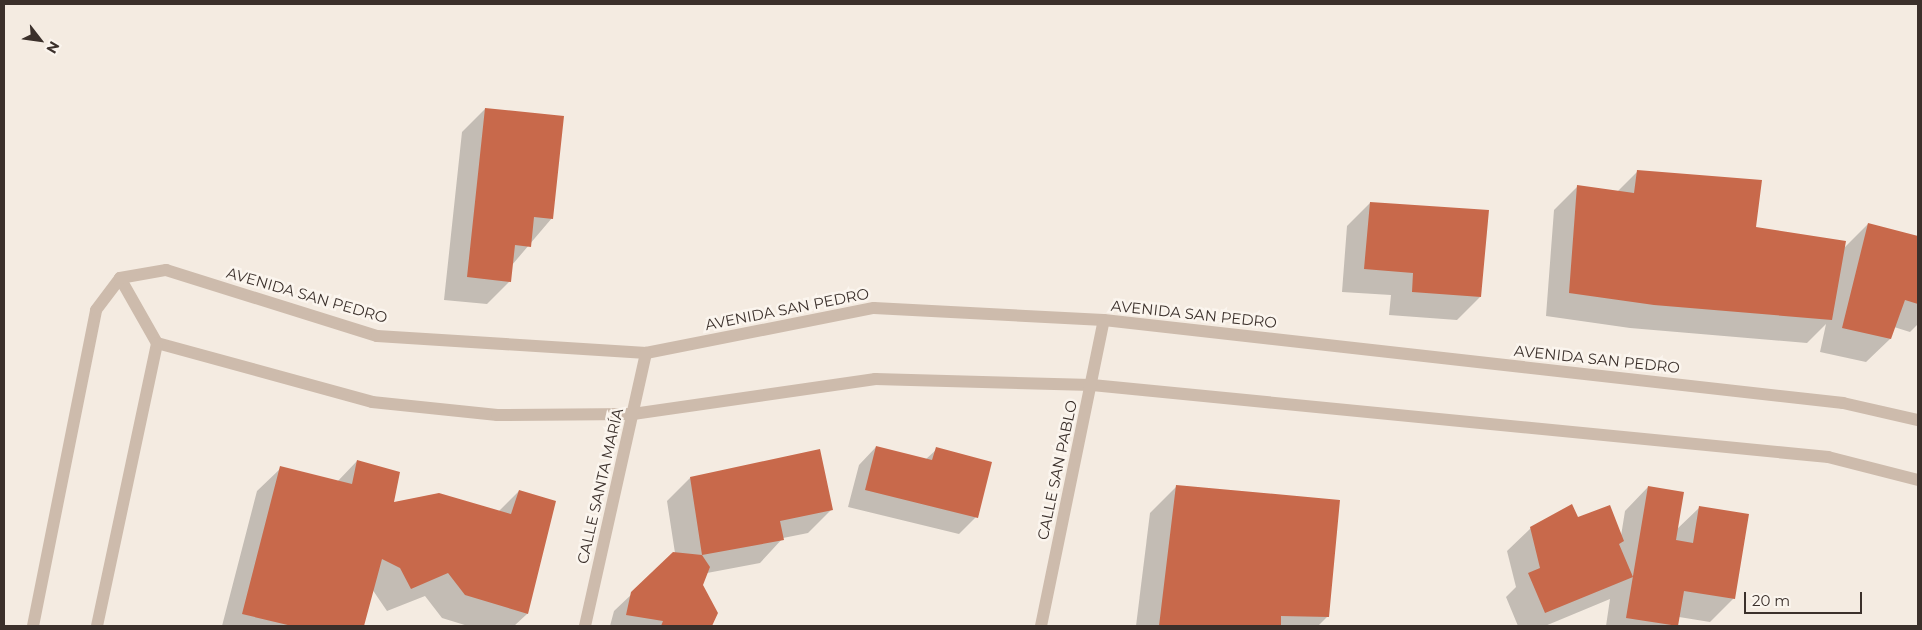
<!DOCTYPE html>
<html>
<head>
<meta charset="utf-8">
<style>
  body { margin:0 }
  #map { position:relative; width:1922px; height:630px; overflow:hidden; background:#f4ebe1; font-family:Montserrat,sans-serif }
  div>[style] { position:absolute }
  .shadow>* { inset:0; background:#0003 }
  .building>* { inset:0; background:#c8694b }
  .street>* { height:12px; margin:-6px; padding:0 6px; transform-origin:6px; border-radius:6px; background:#cdbbac }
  span { translate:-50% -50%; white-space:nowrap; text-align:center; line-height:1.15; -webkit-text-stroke:5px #fbf5ee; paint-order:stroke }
  .street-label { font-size:15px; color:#3b302b }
  .frame { position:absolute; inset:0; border:5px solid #3b302b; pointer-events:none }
  .north { position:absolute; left:15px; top:15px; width:50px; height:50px; -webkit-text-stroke:4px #fbf5ee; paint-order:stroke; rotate:120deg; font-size:14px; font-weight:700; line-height:20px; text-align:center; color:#3b302b }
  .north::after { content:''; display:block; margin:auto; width:18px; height:22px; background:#3b302b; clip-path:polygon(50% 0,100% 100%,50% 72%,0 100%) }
  .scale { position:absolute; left:1744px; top:592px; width:118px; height:22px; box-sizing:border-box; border:2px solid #3b302b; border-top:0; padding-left:6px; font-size:15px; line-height:18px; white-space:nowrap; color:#3b302b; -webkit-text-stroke:4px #fbf5ee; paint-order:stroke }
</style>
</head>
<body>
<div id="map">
  <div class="shadow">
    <i style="clip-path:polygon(485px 109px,552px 218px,512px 265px,510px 281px,487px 304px,444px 300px,462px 132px)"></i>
    <i style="clip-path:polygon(1638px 171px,1754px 228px,1843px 249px,1868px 224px,1918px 238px,1918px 324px,1910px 332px,1894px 327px,1890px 339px,1866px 362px,1820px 352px,1826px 324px,1807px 343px,1630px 328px,1546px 316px,1554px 210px,1577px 187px,1617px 192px)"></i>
    <i style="clip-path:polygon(1370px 203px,1480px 297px,1457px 320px,1389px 315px,1391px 295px,1342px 292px,1347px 226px)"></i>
    <i style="clip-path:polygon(876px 447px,925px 460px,937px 449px,976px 517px,959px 534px,848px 507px,859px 465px)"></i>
    <i style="clip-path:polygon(357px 461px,392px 503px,498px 512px,519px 491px,554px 502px,527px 614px,514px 626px,468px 626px,442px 618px,425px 596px,387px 611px,372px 589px,362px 626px,222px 626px,257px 491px,281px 468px,337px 482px)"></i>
    <i style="clip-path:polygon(690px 478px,831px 510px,808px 533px,783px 538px,760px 563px,707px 573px,702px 585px,717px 614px,710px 626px,610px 626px,614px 611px,675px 553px,667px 501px)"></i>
    <i style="clip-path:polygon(1177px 486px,1328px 616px,1318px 626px,1136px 626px,1150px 513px)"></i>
    <i style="clip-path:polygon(1648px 487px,1676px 530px,1699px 508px,1734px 598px,1710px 622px,1679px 617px,1677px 626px,1606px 626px,1610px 599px,1545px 626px,1518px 626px,1506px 597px,1516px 587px,1507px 551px,1531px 528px,1577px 518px,1621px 536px,1625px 511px)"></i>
  </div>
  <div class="building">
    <i style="clip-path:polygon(485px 108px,564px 116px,553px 219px,534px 217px,531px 247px,515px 245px,511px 282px,467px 277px)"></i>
    <i style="clip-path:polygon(1637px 170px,1762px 180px,1756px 227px,1846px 241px,1832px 320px,1654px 305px,1569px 293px,1577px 185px,1634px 193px)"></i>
    <i style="clip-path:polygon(1370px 202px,1489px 210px,1481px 297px,1412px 292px,1413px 273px,1364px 269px)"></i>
    <i style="clip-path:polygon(1868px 223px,1918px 236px,1918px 304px,1905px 300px,1891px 339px,1842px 328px)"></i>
    <i style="clip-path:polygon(876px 446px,932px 460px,936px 447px,992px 462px,978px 518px,865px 490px)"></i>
    <i style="clip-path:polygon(820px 449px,833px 510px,780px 521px,784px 540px,702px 555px,690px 477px)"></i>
    <i style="clip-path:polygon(357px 460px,400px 472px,394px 502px,439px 493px,511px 514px,519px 490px,556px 501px,528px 614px,465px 595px,448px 573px,411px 589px,400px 568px,382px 559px,364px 626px,292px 626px,242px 614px,280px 466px,352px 484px)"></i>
    <i style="clip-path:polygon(1176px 485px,1340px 500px,1329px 617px,1281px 616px,1281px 626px,1159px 626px)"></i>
    <i style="clip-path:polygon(1648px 486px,1684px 492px,1676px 540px,1693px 543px,1699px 506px,1749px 514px,1735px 599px,1684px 591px,1678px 626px,1626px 618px)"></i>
    <i style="clip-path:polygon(1572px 504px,1578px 517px,1610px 505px,1624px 541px,1619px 544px,1633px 577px,1545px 613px,1528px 573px,1540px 568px,1530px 527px)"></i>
    <i style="clip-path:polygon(673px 552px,702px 555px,710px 567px,703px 585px,718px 613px,712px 626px,661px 626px,663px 621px,626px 615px,631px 592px)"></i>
  </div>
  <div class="street">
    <i style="left:120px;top:278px;width:75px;rotate:60.4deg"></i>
    <i style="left:157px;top:343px;width:223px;rotate:15.3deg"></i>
    <i style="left:372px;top:402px;width:126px;rotate:5.9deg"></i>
    <i style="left:497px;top:415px;width:136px;rotate:-0.4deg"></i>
    <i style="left:633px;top:414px;width:245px;rotate:-8.2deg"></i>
    <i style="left:875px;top:379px;width:217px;rotate:1.6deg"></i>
    <i style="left:1092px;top:385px;width:740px;rotate:5.59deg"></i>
    <i style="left:1828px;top:457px;width:93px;rotate:14.3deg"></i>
    <i style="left:33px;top:626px;width:322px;rotate:-78.7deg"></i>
    <i style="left:96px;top:310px;width:40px;rotate:-53deg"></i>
    <i style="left:120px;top:278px;width:47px;rotate:-9.9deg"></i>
    <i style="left:166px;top:270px;width:221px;rotate:17.4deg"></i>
    <i style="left:377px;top:336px;width:270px;rotate:3.6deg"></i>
    <i style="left:646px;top:353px;width:232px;rotate:-11.2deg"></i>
    <i style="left:874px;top:308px;width:230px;rotate:3deg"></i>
    <i style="left:1104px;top:320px;width:744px;rotate:6.41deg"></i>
    <i style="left:1843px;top:403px;width:77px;rotate:12.8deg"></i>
    <i style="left:97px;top:626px;width:289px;rotate:-78deg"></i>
    <i style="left:585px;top:626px;width:280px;rotate:-77.4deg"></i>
    <i style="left:1041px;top:626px;width:312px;rotate:-78.4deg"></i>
  </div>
  <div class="street-label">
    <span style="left:307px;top:295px;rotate:16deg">AVENIDA SAN PEDRO</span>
    <span style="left:787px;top:309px;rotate:-11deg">AVENIDA SAN PEDRO</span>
    <span style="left:1194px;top:314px;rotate:6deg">AVENIDA SAN PEDRO</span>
    <span style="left:1597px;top:359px;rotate:6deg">AVENIDA SAN PEDRO</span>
    <span style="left:1057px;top:470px;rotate:-78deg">CALLE SAN PABLO</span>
    <span style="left:600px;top:486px;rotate:-77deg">CALLE SANTA MARÍA</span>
  </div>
  <div class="frame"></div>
  <div class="north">N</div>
  <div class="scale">20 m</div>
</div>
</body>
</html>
